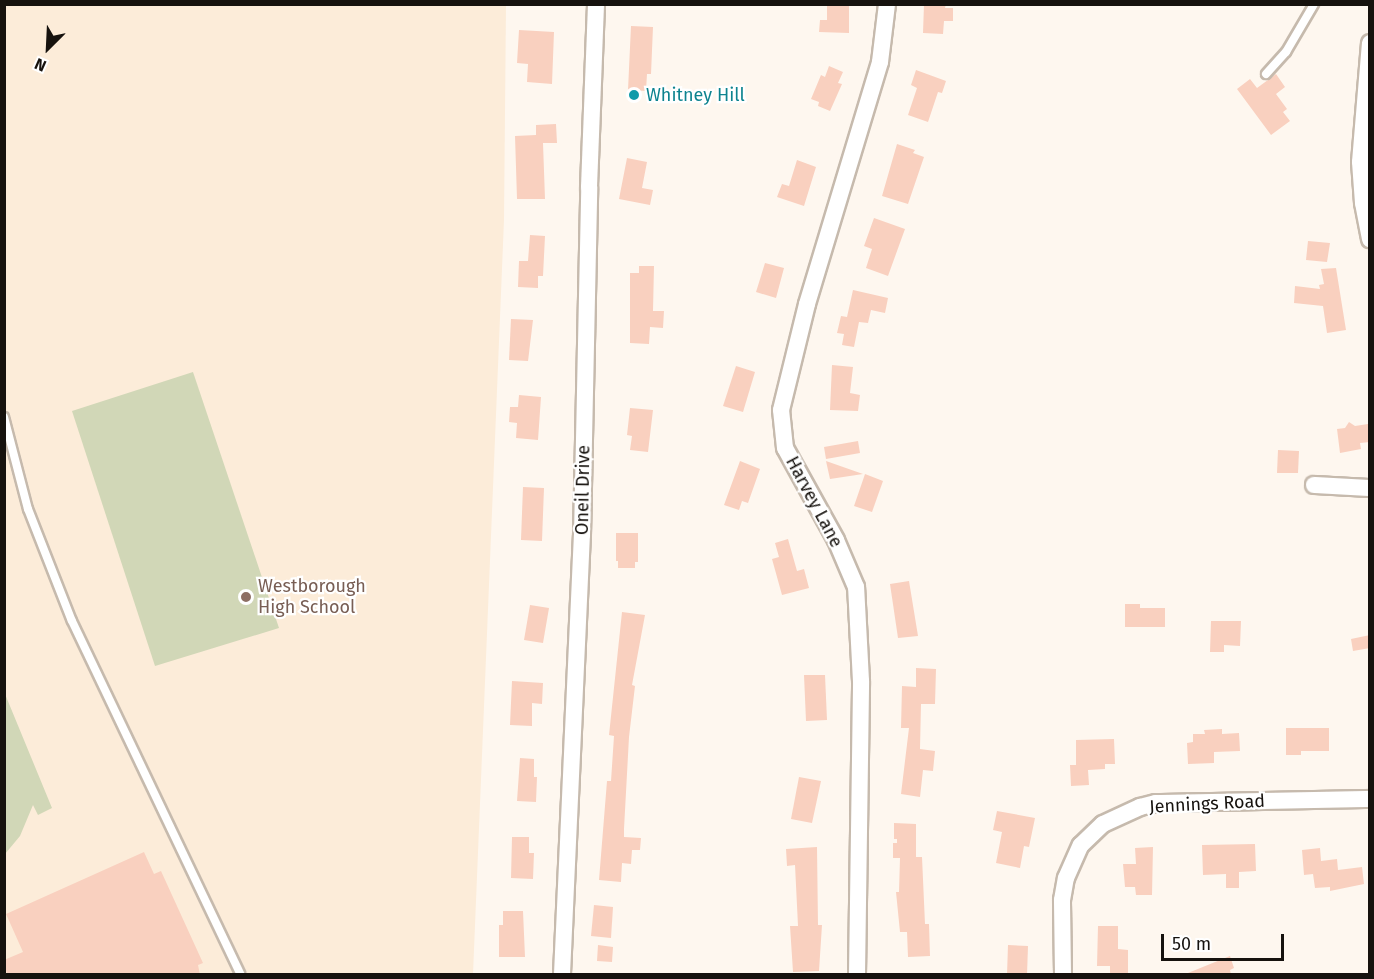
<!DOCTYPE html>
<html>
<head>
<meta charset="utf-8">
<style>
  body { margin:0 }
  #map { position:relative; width:1374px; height:979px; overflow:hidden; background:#fef7ef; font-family:"Fira Sans",sans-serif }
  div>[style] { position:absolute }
  .education>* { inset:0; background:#fcecd9 }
  .green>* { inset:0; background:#d1d7b7 }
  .building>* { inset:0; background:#f9d0bf }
  .roads { filter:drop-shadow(2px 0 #c6baad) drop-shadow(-2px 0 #c6baad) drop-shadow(0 2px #c6baad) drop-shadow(0 -2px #c6baad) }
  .lane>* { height:8px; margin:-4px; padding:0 4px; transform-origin:4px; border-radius:4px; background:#fff }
  .street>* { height:16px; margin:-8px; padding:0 8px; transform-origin:8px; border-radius:8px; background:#fff }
  .dots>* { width:16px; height:16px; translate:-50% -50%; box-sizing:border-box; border:3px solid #fff; border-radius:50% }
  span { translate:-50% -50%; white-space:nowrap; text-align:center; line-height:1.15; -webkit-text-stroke:4.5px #fff; paint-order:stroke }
  .culture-label { font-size:18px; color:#0d838f }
  .left { translate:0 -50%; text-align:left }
  .street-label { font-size:18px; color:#16120e }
  .education-label { font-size:18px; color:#785e54 }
  .frame { position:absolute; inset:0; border:6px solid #16120e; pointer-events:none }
  .north { position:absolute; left:18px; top:18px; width:60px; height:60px; -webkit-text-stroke:4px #fff; paint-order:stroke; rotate:204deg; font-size:16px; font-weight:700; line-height:24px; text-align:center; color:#16120e }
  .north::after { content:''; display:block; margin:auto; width:21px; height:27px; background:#16120e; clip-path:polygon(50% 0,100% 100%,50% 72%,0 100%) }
  .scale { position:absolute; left:1161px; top:934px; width:123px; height:27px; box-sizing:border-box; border:3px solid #16120e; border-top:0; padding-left:8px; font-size:18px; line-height:21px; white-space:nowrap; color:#16120e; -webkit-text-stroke:4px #fff; paint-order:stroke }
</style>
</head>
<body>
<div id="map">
  <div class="education">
    <i style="clip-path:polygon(5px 5px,506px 5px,504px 220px,473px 974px,5px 974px)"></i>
  </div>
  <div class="green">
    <i style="clip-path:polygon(193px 372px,279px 628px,155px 666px,72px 411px)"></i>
    <i style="clip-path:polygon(5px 694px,52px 808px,38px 815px,33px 805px,20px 836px,5px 854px)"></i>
  </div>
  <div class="building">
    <i style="clip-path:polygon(827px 4px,849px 4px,849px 33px,819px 32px,820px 20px,827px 20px)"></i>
    <i style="clip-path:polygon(924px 4px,946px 4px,945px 8px,953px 8px,953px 21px,944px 21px,943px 34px,923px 33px)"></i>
    <i style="clip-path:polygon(631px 26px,653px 27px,651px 74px,647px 74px,646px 91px,628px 90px)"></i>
    <i style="clip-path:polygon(519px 30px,554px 32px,552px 84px,527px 82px,528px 64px,517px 63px)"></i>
    <i style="clip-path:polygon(829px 66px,843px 72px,838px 83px,842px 84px,830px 111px,818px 106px,819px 102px,811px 99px,821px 75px,825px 77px)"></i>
    <i style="clip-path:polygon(916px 70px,946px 81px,942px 93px,938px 92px,928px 122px,908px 115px,917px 88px,911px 85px)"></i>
    <i style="clip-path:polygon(1276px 74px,1285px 87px,1276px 94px,1287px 109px,1283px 112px,1290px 121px,1271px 135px,1237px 89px,1250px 79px,1257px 88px)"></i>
    <i style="clip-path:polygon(556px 124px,557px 143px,543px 143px,545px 199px,517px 199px,515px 136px,536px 135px,536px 125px)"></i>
    <i style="clip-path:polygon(897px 144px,915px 150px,913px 153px,924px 157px,908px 204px,882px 196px)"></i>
    <i style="clip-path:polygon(627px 158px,647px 162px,642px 188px,653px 190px,650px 205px,619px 199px)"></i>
    <i style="clip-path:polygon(797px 160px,816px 167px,804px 206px,777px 197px,782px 184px,789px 186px)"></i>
    <i style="clip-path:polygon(874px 218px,905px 229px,888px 276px,866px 268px,872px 249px,864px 246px)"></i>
    <i style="clip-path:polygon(530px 235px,545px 236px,543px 276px,538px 276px,538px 288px,518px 287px,519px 261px,528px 261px)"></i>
    <i style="clip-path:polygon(1308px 241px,1330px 243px,1327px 262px,1306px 260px)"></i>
    <i style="clip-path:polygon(765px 263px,784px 268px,776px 298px,756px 292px)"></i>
    <i style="clip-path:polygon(639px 266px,654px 266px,653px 311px,664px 311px,663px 328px,650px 327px,649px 344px,630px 343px,630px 273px,639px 273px)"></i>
    <i style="clip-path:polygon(1336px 268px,1346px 330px,1327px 333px,1323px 306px,1294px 303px,1295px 286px,1320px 289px,1319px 285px,1324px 284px,1321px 269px)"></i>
    <i style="clip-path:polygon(853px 290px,888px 298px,885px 313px,871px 310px,868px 323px,859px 322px,854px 347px,842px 345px,844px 334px,837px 333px,841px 316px,847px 317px)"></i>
    <i style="clip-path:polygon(511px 319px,533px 320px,528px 361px,509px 360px)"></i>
    <i style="clip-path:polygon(832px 365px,853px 367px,850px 393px,860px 395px,858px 411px,830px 410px)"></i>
    <i style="clip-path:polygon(736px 366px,755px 372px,743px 412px,723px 406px)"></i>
    <i style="clip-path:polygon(519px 395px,541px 397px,538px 440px,516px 438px,517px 423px,509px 422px,510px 407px,518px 407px)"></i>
    <i style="clip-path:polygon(630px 408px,653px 410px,648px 452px,630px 450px,632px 436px,627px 435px)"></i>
    <i style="clip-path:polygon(1349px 422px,1355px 426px,1368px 424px,1370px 442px,1360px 443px,1361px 449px,1340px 453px,1337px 429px,1345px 428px)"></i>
    <i style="clip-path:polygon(858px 441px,860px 453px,826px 459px,824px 447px)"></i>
    <i style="clip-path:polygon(1278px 450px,1299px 451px,1298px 473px,1277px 473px)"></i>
    <i style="clip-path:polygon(740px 461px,760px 469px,748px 503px,742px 501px,739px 510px,724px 505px)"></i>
    <i style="clip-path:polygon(826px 461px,863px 474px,830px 479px)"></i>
    <i style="clip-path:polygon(865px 474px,883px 481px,872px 512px,854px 506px)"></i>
    <i style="clip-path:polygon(523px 487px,544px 488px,542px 541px,521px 540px)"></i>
    <i style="clip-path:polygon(616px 533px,638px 533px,638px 562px,635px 562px,635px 568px,618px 568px,618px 561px,616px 561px)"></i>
    <i style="clip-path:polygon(788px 539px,797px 571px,804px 569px,809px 588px,782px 595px,772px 559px,779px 557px,775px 543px)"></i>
    <i style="clip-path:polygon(909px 581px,918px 636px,898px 638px,890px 584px)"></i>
    <i style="clip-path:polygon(1125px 604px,1140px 604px,1140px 608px,1165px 608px,1165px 627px,1125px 627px)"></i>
    <i style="clip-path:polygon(530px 605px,549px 608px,543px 643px,524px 640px)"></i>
    <i style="clip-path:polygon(622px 612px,645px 615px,632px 685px,635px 686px,629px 737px,624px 829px,624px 837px,641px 838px,640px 850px,632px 850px,631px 864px,622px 863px,621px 882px,599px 880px,607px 781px,611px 781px,614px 736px,609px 735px)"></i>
    <i style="clip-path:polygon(1211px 621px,1241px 621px,1240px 646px,1224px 645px,1224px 652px,1210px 652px)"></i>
    <i style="clip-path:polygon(1370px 635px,1370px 648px,1353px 651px,1351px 639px)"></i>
    <i style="clip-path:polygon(916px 668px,936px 669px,935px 704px,921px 704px,920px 749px,935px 751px,933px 771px,923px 770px,920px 797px,901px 794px,909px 728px,901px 728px,902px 686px,916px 687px)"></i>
    <i style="clip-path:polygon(804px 675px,825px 675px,827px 720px,806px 721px)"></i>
    <i style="clip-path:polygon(512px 681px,543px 683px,542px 704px,532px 703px,532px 726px,510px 725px)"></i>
    <i style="clip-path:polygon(1286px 728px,1329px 728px,1329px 751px,1301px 751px,1301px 755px,1286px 755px)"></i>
    <i style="clip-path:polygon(1222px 729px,1222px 734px,1239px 733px,1240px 751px,1214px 752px,1214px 763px,1188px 764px,1187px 743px,1193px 742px,1193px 734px,1205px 734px,1204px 730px)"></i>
    <i style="clip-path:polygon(1114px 739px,1115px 764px,1105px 764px,1105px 769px,1088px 770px,1089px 785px,1071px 786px,1070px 765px,1076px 765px,1076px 740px)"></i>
    <i style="clip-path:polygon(520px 758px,534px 759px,534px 777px,537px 777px,536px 802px,517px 801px)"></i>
    <i style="clip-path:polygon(799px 777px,821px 781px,812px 823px,791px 819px)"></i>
    <i style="clip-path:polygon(997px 811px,1035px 818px,1029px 847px,1024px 846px,1020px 868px,996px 863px,1002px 832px,993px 830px)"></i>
    <i style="clip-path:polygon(894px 823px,916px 824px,916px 857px,922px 857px,925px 924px,929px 924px,930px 956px,908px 957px,907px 932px,900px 932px,896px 892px,899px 892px,900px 858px,893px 858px,893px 843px,897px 843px,897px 839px,894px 839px)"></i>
    <i style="clip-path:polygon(512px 837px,529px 837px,529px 853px,534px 853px,533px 879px,511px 878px)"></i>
    <i style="clip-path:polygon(1255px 844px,1256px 871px,1239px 872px,1239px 888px,1226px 888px,1226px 874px,1203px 875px,1202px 845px)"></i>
    <i style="clip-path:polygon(817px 847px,818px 925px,822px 925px,819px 971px,793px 972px,790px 926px,798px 926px,795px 865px,787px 866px,786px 849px)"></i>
    <i style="clip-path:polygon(1153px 847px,1152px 895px,1136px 895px,1135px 887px,1125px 887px,1123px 864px,1136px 864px,1135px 848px)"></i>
    <i style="clip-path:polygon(1320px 848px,1321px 861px,1337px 859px,1338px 870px,1362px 867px,1364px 884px,1330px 891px,1330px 887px,1315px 888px,1313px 874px,1304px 875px,1302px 850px)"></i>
    <i style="clip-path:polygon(144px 852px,154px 874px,161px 871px,203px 963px,198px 965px,200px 975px,7px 975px,4px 960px,23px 952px,6px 914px)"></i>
    <i style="clip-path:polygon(594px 905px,613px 907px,611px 938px,591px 936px)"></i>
    <i style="clip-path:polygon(503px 911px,523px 911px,525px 957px,499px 957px,499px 925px,503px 925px)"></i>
    <i style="clip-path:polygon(1098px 926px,1118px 926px,1118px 949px,1128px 950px,1128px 975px,1110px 975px,1110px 966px,1097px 966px)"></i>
    <i style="clip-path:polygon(598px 945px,613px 947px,612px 962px,597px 961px)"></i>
    <i style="clip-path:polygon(1008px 945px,1028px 946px,1027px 975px,1007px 975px)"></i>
    <i style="clip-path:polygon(1230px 956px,1234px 968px,1230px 970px,1231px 975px,1183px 975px)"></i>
  </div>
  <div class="roads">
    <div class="lane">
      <i style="left:1266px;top:74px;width:30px;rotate:-48deg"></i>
      <i style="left:1286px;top:52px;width:56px;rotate:-59.7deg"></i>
      <i style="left:4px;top:417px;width:95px;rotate:75.4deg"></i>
      <i style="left:28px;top:509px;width:120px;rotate:68.6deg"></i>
      <i style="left:72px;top:621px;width:391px;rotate:64.5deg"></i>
    </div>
    <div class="street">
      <i style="left:1370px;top:43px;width:119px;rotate:94.8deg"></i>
      <i style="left:1360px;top:162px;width:41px;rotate:85.8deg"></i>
      <i style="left:1363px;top:203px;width:37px;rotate:79deg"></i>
      <i style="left:1314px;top:485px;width:56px;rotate:3.1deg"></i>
      <i style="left:562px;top:974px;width:439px;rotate:-87.4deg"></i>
      <i style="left:582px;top:535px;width:348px;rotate:-88.8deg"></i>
      <i style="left:589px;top:187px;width:183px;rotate:-87.8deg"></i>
      <i style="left:857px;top:974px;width:293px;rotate:-89.2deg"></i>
      <i style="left:861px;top:681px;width:94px;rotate:-93deg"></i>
      <i style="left:856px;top:587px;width:51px;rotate:-113.1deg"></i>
      <i style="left:836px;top:540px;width:105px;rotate:-119deg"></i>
      <i style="left:785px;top:448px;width:38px;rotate:-96deg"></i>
      <i style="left:781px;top:410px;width:109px;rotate:-76.2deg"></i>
      <i style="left:807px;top:304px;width:253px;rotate:-73.2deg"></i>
      <i style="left:880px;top:62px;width:58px;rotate:-83.1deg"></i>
      <i style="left:1063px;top:974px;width:74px;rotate:-90.8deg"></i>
      <i style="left:1062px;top:900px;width:22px;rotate:-80deg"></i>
      <i style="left:1066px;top:878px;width:36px;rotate:-66deg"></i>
      <i style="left:1081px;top:845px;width:30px;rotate:-44deg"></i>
      <i style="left:1103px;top:824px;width:41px;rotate:-24.7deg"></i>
      <i style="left:1140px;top:807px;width:16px;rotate:-14deg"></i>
      <i style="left:1156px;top:803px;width:214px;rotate:-1.1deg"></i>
    </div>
  </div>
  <div class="dots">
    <i style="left:634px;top:95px;background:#0f9aa8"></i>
    <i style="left:246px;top:597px;background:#8d6e63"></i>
  </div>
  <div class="culture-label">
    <span class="left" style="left:646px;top:95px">Whitney Hill</span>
  </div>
  <div class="street-label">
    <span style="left:583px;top:490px;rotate:-89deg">Oneil Drive</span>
    <span style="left:814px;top:502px;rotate:62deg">Harvey Lane</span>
    <span style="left:1207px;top:804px;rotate:-3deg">Jennings Road</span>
  </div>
  <div class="education-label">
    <span class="left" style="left:258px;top:597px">Westborough<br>High School</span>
  </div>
  <div class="frame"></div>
  <div class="north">N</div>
  <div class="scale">50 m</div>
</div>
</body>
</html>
